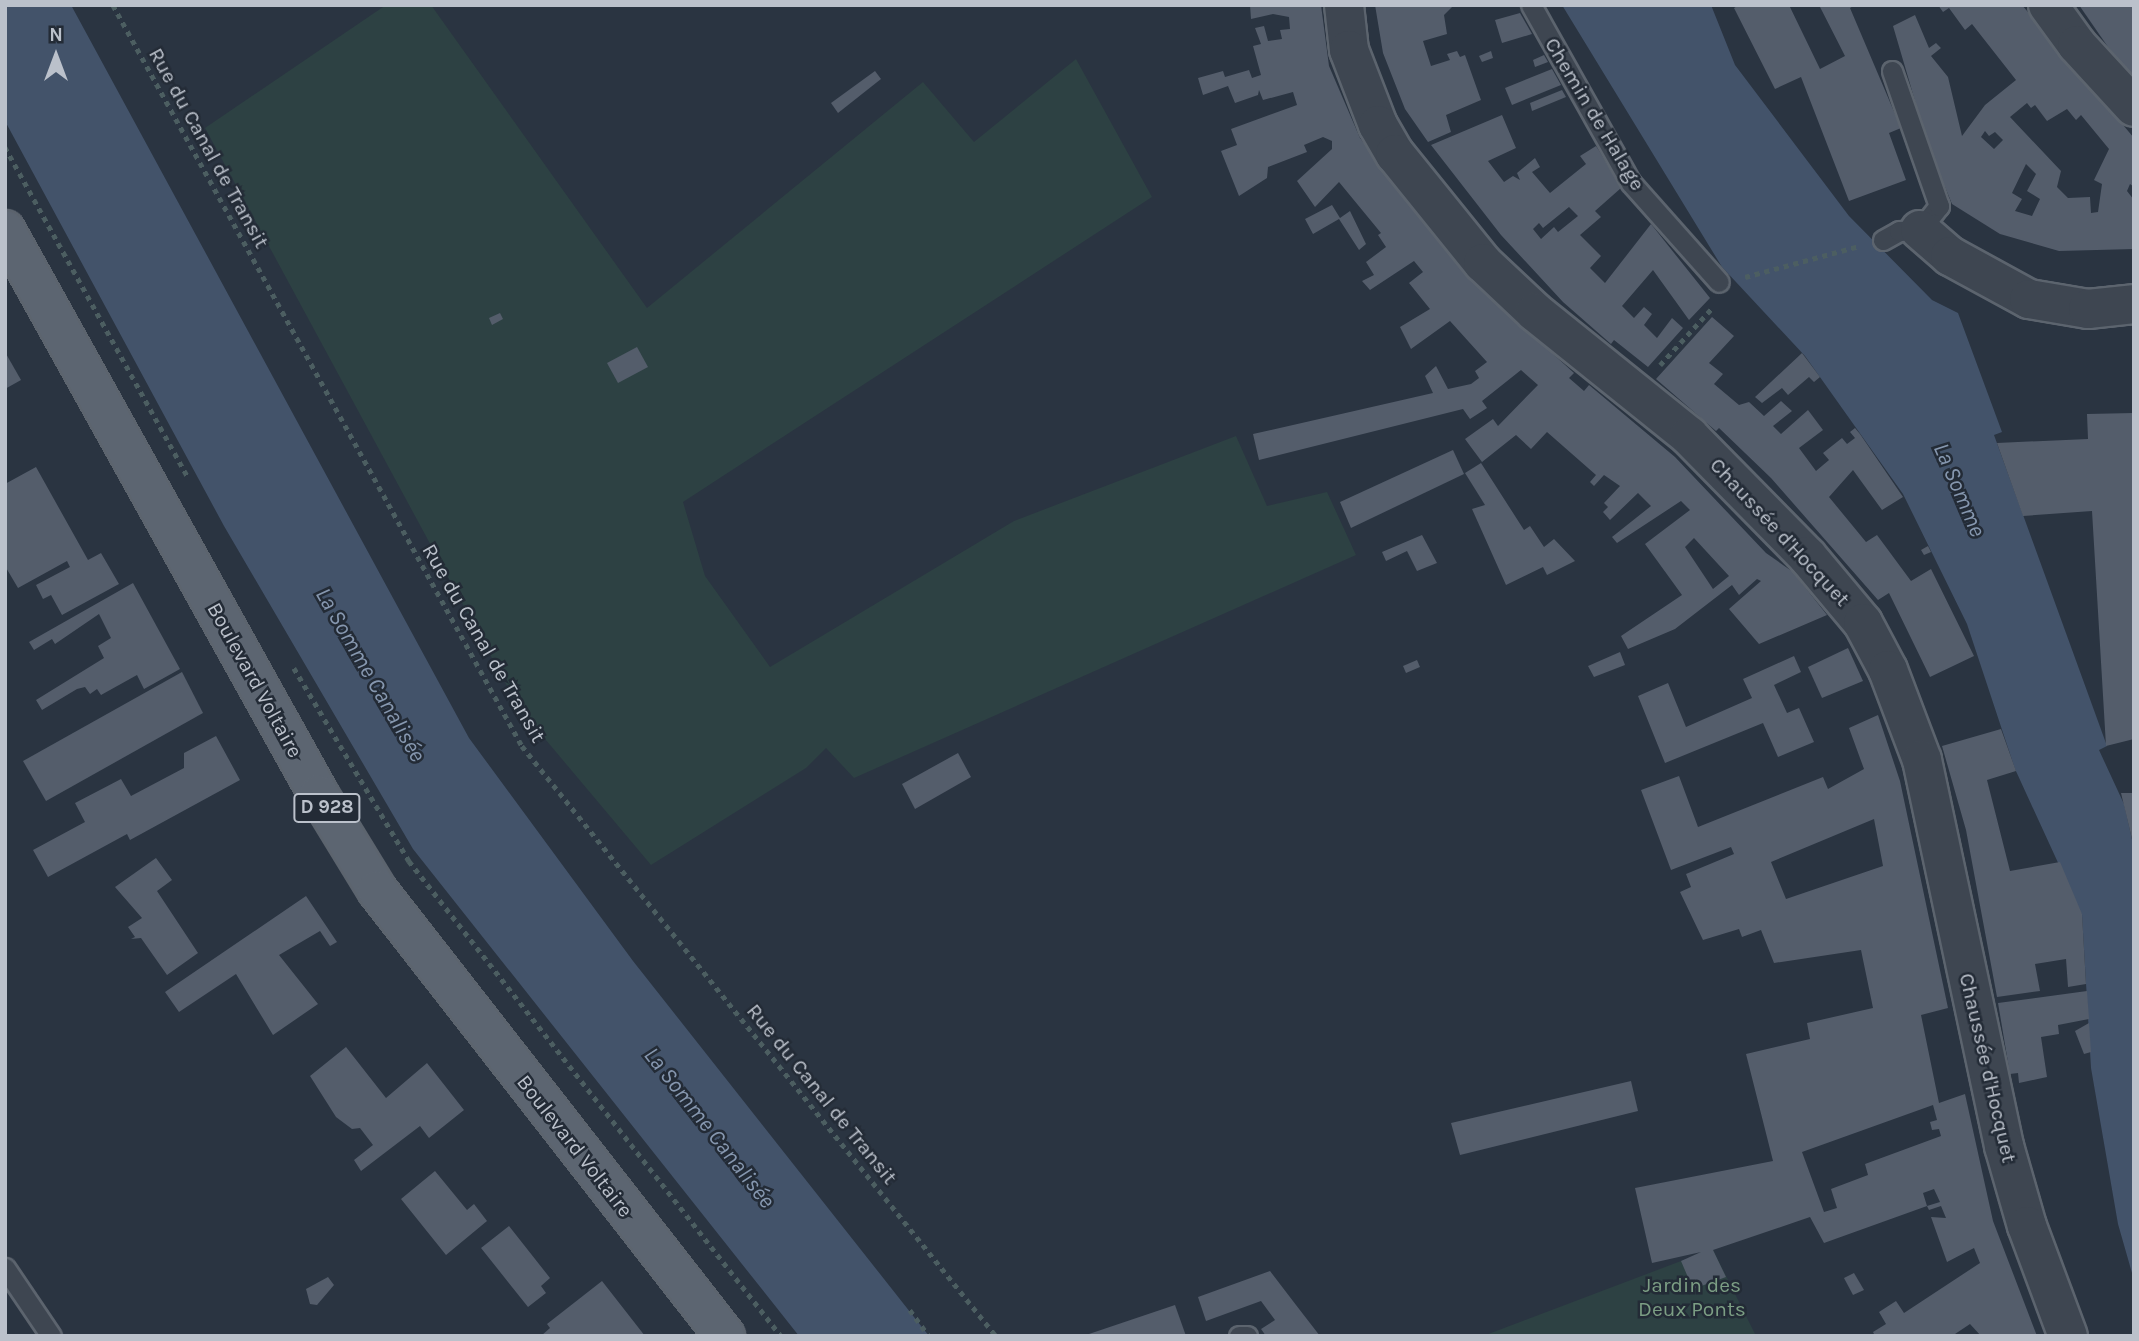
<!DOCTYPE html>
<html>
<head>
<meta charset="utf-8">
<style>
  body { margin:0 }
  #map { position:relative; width:2139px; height:1341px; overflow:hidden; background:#2a3441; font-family:Karla,sans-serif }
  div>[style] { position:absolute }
  .green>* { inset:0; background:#2d4143 }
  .water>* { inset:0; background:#43536a }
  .building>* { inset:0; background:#545d6b }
  .path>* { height:4.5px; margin-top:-2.25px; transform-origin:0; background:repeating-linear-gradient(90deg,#4c5e61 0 5px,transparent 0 10px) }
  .roads { filter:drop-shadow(2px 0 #5c646e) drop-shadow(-2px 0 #5c646e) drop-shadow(0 2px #5c646e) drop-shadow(0 -2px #5c646e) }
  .service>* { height:19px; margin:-9.5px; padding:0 9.5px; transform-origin:9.5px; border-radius:9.5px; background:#3e4651 }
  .minor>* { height:38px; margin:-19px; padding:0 19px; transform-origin:19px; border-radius:19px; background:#3e4651 }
  .primary>* { height:38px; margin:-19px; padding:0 19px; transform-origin:19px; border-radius:19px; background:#5c6571 }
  span { translate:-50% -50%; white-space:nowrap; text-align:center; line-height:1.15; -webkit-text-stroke:5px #232b36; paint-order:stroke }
  .shield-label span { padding:2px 5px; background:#232b36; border:2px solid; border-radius:5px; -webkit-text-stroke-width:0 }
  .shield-label { font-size:19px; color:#bbc1cb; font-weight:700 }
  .street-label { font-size:21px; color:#bbc1cb }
  .park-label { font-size:21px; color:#7c9e84 }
  .water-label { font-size:23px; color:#8697af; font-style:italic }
  .frame { position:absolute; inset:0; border:7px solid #bbc1cb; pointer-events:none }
  .north { position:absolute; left:21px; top:21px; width:70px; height:70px; -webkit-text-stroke:5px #232b36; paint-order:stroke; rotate:0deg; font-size:19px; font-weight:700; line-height:28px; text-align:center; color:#bbc1cb }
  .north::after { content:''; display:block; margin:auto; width:24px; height:32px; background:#bbc1cb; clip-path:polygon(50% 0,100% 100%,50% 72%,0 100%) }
</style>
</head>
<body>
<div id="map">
  <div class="green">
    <i style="clip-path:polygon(386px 5px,431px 5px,647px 308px,923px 82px,974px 142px,1076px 59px,1152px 197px,683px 502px,705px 576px,770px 667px,1014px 521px,1236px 436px,1267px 506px,1327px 492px,1356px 555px,854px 778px,826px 748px,806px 768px,651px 865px,519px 708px,205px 128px)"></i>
    <i style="clip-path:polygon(1713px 1250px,1756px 1336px,1483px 1336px,1681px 1261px)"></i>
  </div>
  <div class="water">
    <i style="clip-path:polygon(5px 5px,71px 5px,469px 738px,633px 961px,929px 1336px,799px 1336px,413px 849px,224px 526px,5px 121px)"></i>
    <i style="clip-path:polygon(1562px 5px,1711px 5px,1735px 65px,1849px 216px,1932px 300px,1958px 313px,2002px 432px,1994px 435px,2107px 746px,2099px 750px,2124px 804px,2134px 848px,2134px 1280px,2118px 1224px,2091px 1068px,2082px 915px,2015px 769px,1967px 624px,1903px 494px,1805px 356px,1722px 267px)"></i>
  </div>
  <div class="building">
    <i style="clip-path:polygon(evenodd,1250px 5px,1321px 5px,1329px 66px,1360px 138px,1471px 280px,1574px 373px,1569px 378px,1584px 391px,1589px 385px,1675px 457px,1766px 553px,1793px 572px,1827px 615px,1759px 644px,1729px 609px,1761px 581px,1757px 579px,1739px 595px,1732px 585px,1675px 629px,1628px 649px,1621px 636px,1682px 595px,1645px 544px,1690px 510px,1681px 501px,1617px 543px,1612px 537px,1651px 506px,1638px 493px,1610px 520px,1603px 512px,1608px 507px,1604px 503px,1620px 486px,1604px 475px,1594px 486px,1590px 482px,1596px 475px,1547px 432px,1531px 449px,1516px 435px,1482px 462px,1465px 439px,1493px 419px,1498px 426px,1538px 385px,1521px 370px,1482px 401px,1487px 408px,1470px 419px,1463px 409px,1259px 460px,1253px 434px,1433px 393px,1425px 376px,1436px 366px,1448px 389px,1471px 384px,1479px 378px,1475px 371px,1487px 362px,1450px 321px,1411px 349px,1400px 327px,1430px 309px,1409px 283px,1423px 272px,1414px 261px,1370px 290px,1362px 281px,1374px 275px,1366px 262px,1386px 247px,1378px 235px,1381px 233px,1339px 182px,1315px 207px,1297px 181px,1332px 149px,1332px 141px,1323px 137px,1304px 145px,1307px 152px,1268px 167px,1267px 178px,1239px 196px,1221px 151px,1237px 145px,1231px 129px,1297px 105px,1293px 92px,1263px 100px,1259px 90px,1258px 95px,1235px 103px,1228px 86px,1203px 95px,1198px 78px,1223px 71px,1225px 77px,1249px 70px,1252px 78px,1261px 75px,1253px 46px,1261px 44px,1255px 28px,1264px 26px,1268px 41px,1282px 39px,1280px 30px,1290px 29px,1289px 17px,1273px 14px,1251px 19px,1250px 5px,1694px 538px,1729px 576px,1713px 589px,1685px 547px,1694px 538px)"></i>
    <i style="clip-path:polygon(1375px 5px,1454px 5px,1444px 15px,1447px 34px,1423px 41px,1431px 66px,1450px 60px,1447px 54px,1457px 51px,1460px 57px,1465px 55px,1481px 100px,1446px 115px,1451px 132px,1428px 142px,1405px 109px,1383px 53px)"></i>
    <i style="clip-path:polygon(1739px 5px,1789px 5px,1820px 69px,1845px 56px,1819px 5px,1855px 5px,1850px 8px,1901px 128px,1889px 133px,1906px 180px,1849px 201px,1801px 77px,1775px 89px,1734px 8px)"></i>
    <i style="clip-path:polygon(evenodd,1938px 5px,2022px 5px,2134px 138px,2134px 187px,2130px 184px,2127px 191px,2134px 200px,2134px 249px,2059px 251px,2000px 234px,1952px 204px,1928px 145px,1893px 26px,1915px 15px,1929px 48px,1936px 43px,1941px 48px,1931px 56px,1948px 77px,1962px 136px,1985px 105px,2016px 80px,1972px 24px,1965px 30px,1949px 8px,1943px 12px,1938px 5px,2027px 103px,2031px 108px,2035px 105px,2047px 121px,2067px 109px,2076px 120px,2081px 115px,2109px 149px,2094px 180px,2102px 184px,2098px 212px,2091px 213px,2090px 197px,2068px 198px,2057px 187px,2061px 171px,2010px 117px,2027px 103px,1938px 5px,1985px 131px,1989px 136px,1995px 132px,2003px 140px,1994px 149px,1981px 137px,1985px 131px,1938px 5px,2026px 164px,2036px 174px,2027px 191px,2040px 199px,2032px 216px,2015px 211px,2022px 199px,2012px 193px,2026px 164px)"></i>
    <i style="clip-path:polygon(2079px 5px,2134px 6px,2134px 78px,2108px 47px)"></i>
    <i style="clip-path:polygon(1520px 13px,1532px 34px,1502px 43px,1495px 20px)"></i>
    <i style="clip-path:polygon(1491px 51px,1493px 58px,1482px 62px,1479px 56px)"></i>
    <i style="clip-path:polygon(1544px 55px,1548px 62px,1535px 67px,1533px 60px)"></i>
    <i style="clip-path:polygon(1552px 69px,1561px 85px,1512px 105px,1505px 88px)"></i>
    <i style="clip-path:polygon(875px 71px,881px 79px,838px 113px,831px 103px)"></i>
    <i style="clip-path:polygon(1562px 90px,1566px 97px,1532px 111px,1530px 103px)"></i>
    <i style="clip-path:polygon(evenodd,1502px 115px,1516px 148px,1488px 161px,1504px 182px,1513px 176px,1520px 180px,1517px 173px,1535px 158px,1540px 167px,1532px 172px,1550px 193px,1586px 164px,1580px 156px,1596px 146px,1600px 152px,1621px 188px,1595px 211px,1601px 217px,1580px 235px,1601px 256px,1590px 268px,1605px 283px,1651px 224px,1710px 298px,1689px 320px,1653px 270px,1622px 306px,1634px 318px,1644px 307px,1652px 314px,1644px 325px,1657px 338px,1672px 318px,1683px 328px,1648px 367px,1614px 340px,1611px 344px,1563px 302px,1501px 235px,1431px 145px,1502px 115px,1569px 207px,1578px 216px,1558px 232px,1554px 227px,1541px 239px,1533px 229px,1539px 223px,1543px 228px,1569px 207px)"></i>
    <i style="clip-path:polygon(1332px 205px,1340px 218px,1350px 211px,1366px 244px,1359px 250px,1339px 219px,1313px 234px,1305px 219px)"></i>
    <i style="clip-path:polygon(500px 313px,503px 319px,492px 325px,489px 318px)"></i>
    <i style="clip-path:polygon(1712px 317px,1734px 336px,1709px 363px,1723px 374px,1714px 384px,1739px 405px,1749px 402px,1764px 416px,1781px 401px,1792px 411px,1773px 426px,1781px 434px,1808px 410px,1823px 430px,1799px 448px,1816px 471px,1829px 460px,1823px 453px,1842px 438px,1847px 444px,1855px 438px,1850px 432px,1855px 428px,1860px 434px,1903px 497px,1882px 510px,1853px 470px,1829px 497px,1866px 542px,1877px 535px,1911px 581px,1931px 569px,1974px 656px,1930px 677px,1889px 593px,1878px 600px,1771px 478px,1719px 428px,1716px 431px,1656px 379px)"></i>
    <i style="clip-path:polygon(637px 347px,648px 367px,618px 383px,607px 363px)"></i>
    <i style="clip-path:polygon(5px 352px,21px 380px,5px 389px)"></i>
    <i style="clip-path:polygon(1802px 353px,1820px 377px,1814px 382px,1809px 377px,1788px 395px,1782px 388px,1762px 403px,1755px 397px)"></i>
    <i style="clip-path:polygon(2134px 413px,2134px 739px,2106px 746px,2092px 511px,2023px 516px,1997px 443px,2088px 439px,2087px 414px)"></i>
    <i style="clip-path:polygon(1453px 450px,1464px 474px,1351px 528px,1340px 502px)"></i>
    <i style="clip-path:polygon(1481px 463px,1524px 530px,1530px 526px,1544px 547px,1554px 539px,1575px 561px,1547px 575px,1543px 567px,1506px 585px,1472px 509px,1485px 505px,1465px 473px)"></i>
    <i style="clip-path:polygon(36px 467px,88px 560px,101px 553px,119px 584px,62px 615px,51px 595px,43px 599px,36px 585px,70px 567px,67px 561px,18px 588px,5px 566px,5px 484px)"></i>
    <i style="clip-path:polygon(1422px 535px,1437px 563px,1417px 571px,1407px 551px,1386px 561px,1382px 552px)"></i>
    <i style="clip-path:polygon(1928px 546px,1931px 552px,1924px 555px,1921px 550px)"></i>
    <i style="clip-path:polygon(133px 583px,180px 669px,144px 689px,137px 675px,101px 695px,97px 689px,90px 694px,85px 687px,77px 689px,42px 710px,36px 700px,104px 658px,98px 646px,111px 638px,99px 614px,55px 644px,52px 639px,34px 650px,29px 642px)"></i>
    <i style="clip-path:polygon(1848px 648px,1863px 681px,1822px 698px,1808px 667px)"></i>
    <i style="clip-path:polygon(1620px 652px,1625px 665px,1594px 677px,1588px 666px)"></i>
    <i style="clip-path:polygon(1794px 656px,1801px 672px,1774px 685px,1787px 713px,1799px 708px,1814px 742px,1778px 757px,1763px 723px,1665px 763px,1638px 696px,1668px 683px,1686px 727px,1752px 698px,1743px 679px)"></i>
    <i style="clip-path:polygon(1417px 660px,1420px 667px,1406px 673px,1403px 666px)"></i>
    <i style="clip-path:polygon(182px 672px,203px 713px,46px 801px,23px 761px)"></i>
    <i style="clip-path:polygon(evenodd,1878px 715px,1900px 781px,1948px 1008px,1921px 1015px,1939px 1103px,1965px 1094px,1993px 1221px,2037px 1336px,1981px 1336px,1970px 1324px,1952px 1336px,1875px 1336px,1873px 1332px,1886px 1324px,1879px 1312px,1896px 1301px,1904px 1313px,1980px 1263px,1974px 1248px,1947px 1262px,1931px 1217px,1946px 1218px,1941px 1206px,1929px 1210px,1927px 1206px,1940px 1202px,1934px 1189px,1923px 1193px,1927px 1206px,1824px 1243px,1810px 1217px,1713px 1250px,1726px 1277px,1693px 1289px,1681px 1261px,1701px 1252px,1652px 1263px,1635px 1188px,1773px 1161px,1746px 1054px,1810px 1039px,1807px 1023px,1873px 1008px,1861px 950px,1774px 963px,1761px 930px,1742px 937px,1739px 929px,1703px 940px,1680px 892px,1691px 887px,1686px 874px,1734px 854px,1731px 847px,1671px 870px,1641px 790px,1679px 776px,1698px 827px,1823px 777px,1828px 789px,1864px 769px,1849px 728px,1878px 715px,1874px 819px,1883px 866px,1786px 899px,1771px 862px,1874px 819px,1878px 715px,1933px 1105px,1937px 1120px,1930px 1122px,1932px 1130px,1939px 1129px,1941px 1136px,1865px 1164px,1868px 1175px,1831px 1189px,1837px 1208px,1824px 1212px,1802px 1152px,1933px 1105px)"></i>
    <i style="clip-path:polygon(2001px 729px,2016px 771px,1987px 780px,2010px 871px,2060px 862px,2082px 914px,2086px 984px,2068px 987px,2066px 959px,2035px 964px,2040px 991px,1997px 997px,1966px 830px,1942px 746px)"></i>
    <i style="clip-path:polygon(216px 736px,240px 780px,130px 840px,127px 834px,48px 877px,33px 850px,85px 822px,75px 803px,121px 779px,131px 796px,184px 768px,184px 753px)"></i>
    <i style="clip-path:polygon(958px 753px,971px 777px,915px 809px,902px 784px)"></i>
    <i style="clip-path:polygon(2121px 793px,2134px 793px,2134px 843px,2133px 843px)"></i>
    <i style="clip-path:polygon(156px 858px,172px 880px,157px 891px,198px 953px,167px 975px,141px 938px,131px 939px,135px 937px,128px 927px,142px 918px,115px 887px)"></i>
    <i style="clip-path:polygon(306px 896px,337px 942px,330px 946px,320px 931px,279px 955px,318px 1004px,273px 1035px,236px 974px,179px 1012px,165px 992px)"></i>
    <i style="clip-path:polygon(2087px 991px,2089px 1019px,2058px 1025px,2059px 1034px,2041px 1037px,2047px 1077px,2019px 1083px,2018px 1073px,2010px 1074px,1998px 1003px)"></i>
    <i style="clip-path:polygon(2089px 1023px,2091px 1052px,2084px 1054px,2075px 1031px)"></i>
    <i style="clip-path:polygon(346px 1047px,386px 1098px,427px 1063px,464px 1110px,429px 1138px,420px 1126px,361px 1171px,354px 1160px,373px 1145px,360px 1128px,352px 1129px,336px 1117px,310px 1076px)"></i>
    <i style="clip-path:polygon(1631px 1081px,1638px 1111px,1460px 1155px,1451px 1123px)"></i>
    <i style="clip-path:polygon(435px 1171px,467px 1210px,474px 1204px,487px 1221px,446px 1255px,401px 1199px)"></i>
    <i style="clip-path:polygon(509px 1226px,550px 1278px,541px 1286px,546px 1293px,528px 1307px,481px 1248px)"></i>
    <i style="clip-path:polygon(1270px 1271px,1296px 1305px,1320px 1336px,1266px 1336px,1261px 1329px,1275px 1320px,1261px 1301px,1206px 1321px,1198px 1297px)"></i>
    <i style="clip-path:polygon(1854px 1273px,1864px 1290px,1853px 1295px,1844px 1278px)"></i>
    <i style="clip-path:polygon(328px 1277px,334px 1285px,317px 1305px,310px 1304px,306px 1289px)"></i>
    <i style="clip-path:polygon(602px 1281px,645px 1336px,541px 1336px,550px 1328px,547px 1324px)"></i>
    <i style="clip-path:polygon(1175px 1305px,1186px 1336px,1087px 1336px,1086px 1335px)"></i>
  </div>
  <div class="path">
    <i style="left:113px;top:5px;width:846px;rotate:61.1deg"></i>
    <i style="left:522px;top:746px;width:757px;rotate:51.22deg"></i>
    <i style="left:5px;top:147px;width:377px;rotate:61deg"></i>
    <i style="left:1745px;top:277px;width:118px;rotate:-15.2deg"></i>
    <i style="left:1660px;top:365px;width:79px;rotate:-47.6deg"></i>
    <i style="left:294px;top:668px;width:225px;rotate:59.2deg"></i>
    <i style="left:409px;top:861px;width:603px;rotate:51.93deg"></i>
    <i style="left:910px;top:1310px;width:32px;rotate:54deg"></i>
  </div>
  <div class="roads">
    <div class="service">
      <i style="left:1531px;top:5px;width:204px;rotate:60.7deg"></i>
      <i style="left:1631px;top:183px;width:132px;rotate:48.4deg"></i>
      <i style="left:1883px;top:240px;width:18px;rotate:-29deg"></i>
      <i style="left:1899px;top:231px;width:21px;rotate:-3deg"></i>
      <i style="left:1920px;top:230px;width:31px;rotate:-52deg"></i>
      <i style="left:1939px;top:206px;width:143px;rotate:-109.2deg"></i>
      <i style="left:5px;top:1268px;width:82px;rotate:55.9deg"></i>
      <i style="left:1239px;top:1336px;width:8px"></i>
    </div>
    <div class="minor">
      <i style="left:1344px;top:5px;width:45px;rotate:83.7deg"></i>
      <i style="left:1349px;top:50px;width:80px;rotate:68.9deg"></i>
      <i style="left:1378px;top:125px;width:34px;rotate:60deg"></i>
      <i style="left:1395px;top:154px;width:140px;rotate:51.1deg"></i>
      <i style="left:1483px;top:263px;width:71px;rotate:43.3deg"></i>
      <i style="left:1535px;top:312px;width:198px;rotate:38.8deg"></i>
      <i style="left:1689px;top:436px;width:168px;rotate:45.5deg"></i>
      <i style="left:1807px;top:556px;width:87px;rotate:50.1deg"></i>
      <i style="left:1863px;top:623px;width:53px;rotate:62deg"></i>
      <i style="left:1888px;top:670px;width:96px;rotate:69.3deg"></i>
      <i style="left:1922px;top:760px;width:395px;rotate:78deg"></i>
      <i style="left:2004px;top:1146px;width:83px;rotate:74deg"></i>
      <i style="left:2027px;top:1226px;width:117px;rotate:69.6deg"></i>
      <i style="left:2048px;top:5px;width:49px;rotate:54.1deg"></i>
      <i style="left:2077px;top:45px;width:84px;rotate:47.4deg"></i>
      <i style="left:1920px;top:230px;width:40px;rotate:41deg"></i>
      <i style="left:1950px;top:256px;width:90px;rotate:28.6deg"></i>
      <i style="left:2029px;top:299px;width:60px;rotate:9.6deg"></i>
      <i style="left:2088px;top:309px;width:46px;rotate:-6.2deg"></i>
    </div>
    <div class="primary">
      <i style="left:5px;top:230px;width:646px;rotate:60.94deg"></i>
      <i style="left:319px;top:795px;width:111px;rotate:58.6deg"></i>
      <i style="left:377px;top:890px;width:566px;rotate:52.04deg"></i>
    </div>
  </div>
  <div class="shield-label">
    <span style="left:327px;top:808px">D 928</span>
  </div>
  <div class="street-label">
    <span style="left:1595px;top:114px;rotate:59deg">Chemin de Halage</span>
    <span style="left:209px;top:148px;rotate:61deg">Rue du Canal de Transit</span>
    <span style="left:1780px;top:532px;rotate:47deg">Chaussée d'Hocquet</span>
    <span style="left:484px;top:643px;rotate:60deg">Rue du Canal de Transit</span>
    <span style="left:255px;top:680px;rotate:61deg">Boulevard Voltaire</span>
    <span style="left:1988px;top:1068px;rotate:77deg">Chaussée d'Hocquet</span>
    <span style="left:822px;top:1094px;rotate:51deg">Rue du Canal de Transit</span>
    <span style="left:575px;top:1146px;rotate:52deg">Boulevard Voltaire</span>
  </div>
  <div class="park-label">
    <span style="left:1692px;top:1297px">Jardin des<br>Deux Ponts</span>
  </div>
  <div class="water-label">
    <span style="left:1959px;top:490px;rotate:67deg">La Somme</span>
    <span style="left:370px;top:675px;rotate:60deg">La Somme Canalisée</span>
    <span style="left:709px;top:1128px;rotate:52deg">La Somme Canalisée</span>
  </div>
  <div class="frame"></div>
  <div class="north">N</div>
</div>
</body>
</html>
